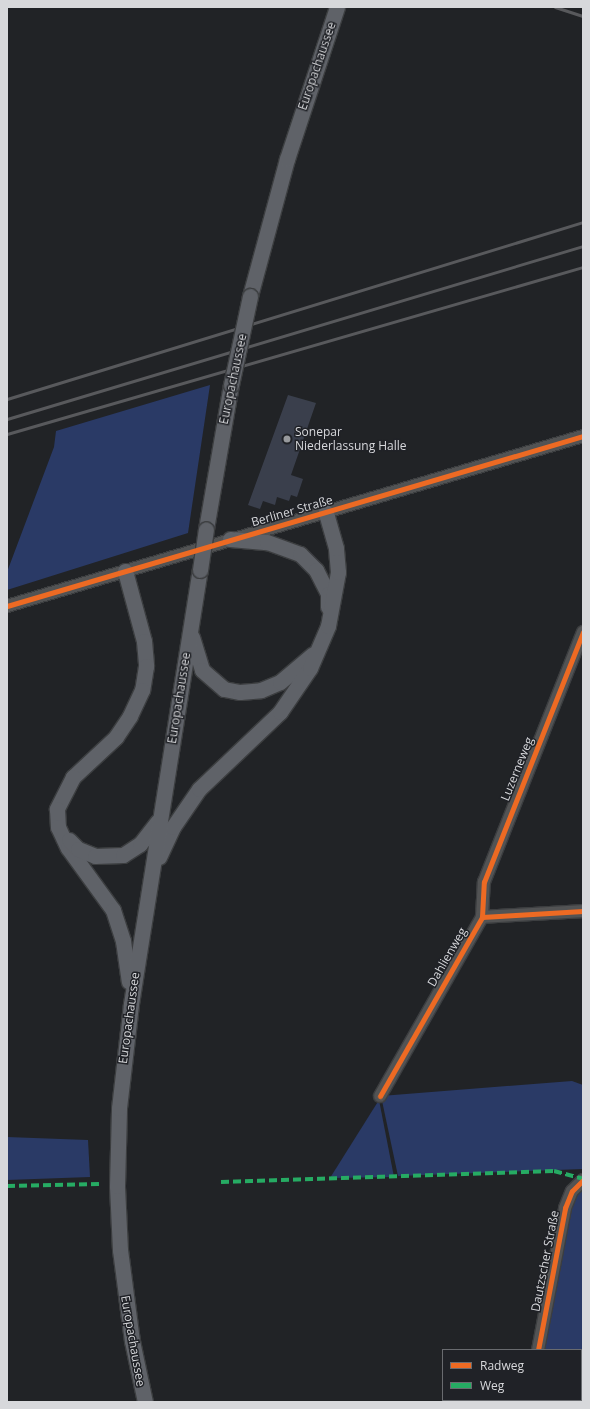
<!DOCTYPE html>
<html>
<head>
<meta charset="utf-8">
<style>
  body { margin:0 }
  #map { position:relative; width:590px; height:1409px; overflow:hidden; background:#212326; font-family:"Open Sans",sans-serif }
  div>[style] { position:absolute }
  .green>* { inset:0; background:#2a3a66 }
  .building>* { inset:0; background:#3a3f4c }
  .roads { filter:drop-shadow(1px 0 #3c3e40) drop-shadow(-1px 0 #3c3e40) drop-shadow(0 1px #3c3e40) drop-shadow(0 -1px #3c3e40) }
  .minor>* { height:12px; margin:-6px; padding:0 6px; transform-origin:6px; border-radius:6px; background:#525354 }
  .major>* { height:15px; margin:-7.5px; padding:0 7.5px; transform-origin:7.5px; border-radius:7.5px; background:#5f6268 }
  .rail>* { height:3px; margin:-1.5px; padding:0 1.5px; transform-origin:1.5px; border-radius:1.5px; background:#58595c }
  .bridges { filter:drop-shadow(1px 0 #3c3e40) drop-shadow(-1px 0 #3c3e40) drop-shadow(0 1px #3c3e40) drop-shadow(0 -1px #3c3e40) }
  .major-bridge>* { height:15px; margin:-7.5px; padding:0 7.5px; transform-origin:7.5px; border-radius:7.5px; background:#5f6268 }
  .quiet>* { height:4px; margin-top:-2px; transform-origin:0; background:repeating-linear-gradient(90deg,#26ab63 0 8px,transparent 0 12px) }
  .cycleway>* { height:5px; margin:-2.5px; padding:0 2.5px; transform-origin:2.5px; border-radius:2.5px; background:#ed6a23 }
  .dots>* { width:11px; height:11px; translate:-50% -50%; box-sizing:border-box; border:2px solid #202227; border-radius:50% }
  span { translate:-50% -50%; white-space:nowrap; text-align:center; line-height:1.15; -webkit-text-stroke:3px #202227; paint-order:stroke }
  .street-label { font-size:12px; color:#d7d8db }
  .poi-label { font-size:12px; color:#d7d8db }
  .left { translate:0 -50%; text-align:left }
  .frame { position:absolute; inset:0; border:8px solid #d7d8db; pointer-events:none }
  .legend { position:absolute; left:442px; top:1349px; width:140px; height:52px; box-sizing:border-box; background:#202227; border:1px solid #696b6f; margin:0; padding:5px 7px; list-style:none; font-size:12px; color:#d7d8db }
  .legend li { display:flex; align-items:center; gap:8px; height:20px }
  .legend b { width:20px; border:1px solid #696b6f }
</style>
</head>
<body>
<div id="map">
  <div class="green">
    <i style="clip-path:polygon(210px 385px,188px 533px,7px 590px,7px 572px,54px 447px,56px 431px)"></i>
    <i style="clip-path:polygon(572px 1081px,583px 1085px,583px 1169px,398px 1176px,381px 1096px)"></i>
    <i style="clip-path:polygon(379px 1100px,394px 1177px,330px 1178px)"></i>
    <i style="clip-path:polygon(7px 1137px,88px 1140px,90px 1177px,7px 1180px)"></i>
    <i style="clip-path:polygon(583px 1189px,583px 1402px,533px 1402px,581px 1400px,581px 1350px,543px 1350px,568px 1214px,575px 1198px)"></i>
  </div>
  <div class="building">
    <i style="clip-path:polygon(288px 395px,316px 403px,291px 475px,303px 479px,297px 497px,291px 495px,289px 501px,277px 497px,275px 505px,263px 501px,260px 509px,248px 505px)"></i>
  </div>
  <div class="roads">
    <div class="minor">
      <i style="left:7px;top:606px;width:601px;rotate:-16.44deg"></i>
      <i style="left:482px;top:917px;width:35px;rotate:-87deg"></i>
      <i style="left:484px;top:882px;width:269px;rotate:-68.4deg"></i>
      <i style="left:380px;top:1096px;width:206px;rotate:-60.3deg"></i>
      <i style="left:482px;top:917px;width:101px;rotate:-3.4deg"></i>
      <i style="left:538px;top:1350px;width:145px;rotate:-79.2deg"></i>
      <i style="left:565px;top:1208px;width:18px;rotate:-68deg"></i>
      <i style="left:572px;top:1191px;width:16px;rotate:-45deg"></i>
      <i style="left:528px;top:1402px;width:2px;rotate:-63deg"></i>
    </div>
    <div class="major">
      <i style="left:250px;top:296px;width:142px;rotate:-74.9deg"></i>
      <i style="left:287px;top:159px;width:160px;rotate:-71.8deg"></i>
      <i style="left:206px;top:529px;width:146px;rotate:-80.2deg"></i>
      <i style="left:230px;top:539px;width:37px;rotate:5deg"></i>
      <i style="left:267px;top:542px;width:35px;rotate:20deg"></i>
      <i style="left:300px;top:554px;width:23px;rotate:45deg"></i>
      <i style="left:316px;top:570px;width:27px;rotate:63deg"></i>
      <i style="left:328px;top:594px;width:13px;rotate:90deg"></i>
      <i style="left:125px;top:571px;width:73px;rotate:74.8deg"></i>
      <i style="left:144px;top:641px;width:25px;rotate:85deg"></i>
      <i style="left:146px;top:666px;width:24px;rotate:99deg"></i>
      <i style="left:142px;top:690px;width:29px;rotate:115deg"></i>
      <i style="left:130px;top:716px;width:25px;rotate:124deg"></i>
      <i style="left:116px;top:737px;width:59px;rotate:137.1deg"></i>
      <i style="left:73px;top:777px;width:36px;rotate:117deg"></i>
      <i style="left:57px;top:809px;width:18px;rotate:87deg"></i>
      <i style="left:58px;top:827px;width:23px;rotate:65deg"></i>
      <i style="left:68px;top:848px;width:77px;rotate:54deg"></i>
      <i style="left:113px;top:910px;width:33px;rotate:72deg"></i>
      <i style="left:123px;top:941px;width:41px;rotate:81.7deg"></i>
      <i style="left:192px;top:637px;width:34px;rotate:73deg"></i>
      <i style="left:202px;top:670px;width:29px;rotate:41deg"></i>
      <i style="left:224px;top:689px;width:16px;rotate:11deg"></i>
      <i style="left:240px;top:692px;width:21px;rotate:-5deg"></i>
      <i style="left:261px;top:690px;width:21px;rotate:-23deg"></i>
      <i style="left:280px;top:682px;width:43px;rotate:-40.3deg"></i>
      <i style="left:69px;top:840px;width:13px;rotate:45deg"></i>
      <i style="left:78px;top:849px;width:18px;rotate:22deg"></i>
      <i style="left:95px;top:856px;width:28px;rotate:-2deg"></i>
      <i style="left:123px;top:855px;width:20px;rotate:-33deg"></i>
      <i style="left:140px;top:844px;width:29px;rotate:-52deg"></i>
      <i style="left:159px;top:857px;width:33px;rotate:-65deg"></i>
      <i style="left:173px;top:827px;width:46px;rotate:-55.6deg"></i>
      <i style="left:199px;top:789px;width:112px;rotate:-43.5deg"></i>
      <i style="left:280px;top:712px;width:53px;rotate:-55.7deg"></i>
      <i style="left:310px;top:668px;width:46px;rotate:-66.8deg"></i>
      <i style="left:328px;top:626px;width:55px;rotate:-79.5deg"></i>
      <i style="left:338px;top:572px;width:24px;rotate:-95deg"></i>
      <i style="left:336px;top:548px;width:37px;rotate:-106deg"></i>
      <i style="left:145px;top:1402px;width:62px;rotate:-102deg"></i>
      <i style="left:132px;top:1341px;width:92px;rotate:-97.5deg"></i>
      <i style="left:120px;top:1250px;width:64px;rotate:-92.7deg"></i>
      <i style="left:117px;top:1186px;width:78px;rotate:-88.5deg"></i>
      <i style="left:119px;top:1108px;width:105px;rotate:-83.4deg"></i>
      <i style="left:131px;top:1004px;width:439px;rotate:-81deg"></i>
    </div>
  </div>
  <div class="rail">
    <i style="left:555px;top:7px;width:29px;rotate:18deg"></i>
    <i style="left:7px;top:399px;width:603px;rotate:-17.08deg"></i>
    <i style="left:7px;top:419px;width:601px;rotate:-16.72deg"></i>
    <i style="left:7px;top:434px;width:600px;rotate:-16.17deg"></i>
  </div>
  <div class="bridges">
    <div class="major-bridge">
      <i style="left:231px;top:385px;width:91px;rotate:-77.9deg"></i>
      <i style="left:200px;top:570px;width:41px;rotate:-81.7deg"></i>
    </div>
  </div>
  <div class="quiet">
    <i style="left:221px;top:1182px;width:333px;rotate:-1.9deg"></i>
    <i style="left:554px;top:1171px;width:30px;rotate:15deg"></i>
    <i style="left:7px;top:1186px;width:92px;rotate:-1.2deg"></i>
  </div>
  <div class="cycleway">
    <i style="left:7px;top:606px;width:601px;rotate:-16.44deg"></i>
    <i style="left:482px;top:917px;width:35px;rotate:-87deg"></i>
    <i style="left:484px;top:882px;width:269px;rotate:-68.4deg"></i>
    <i style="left:380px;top:1096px;width:206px;rotate:-60.3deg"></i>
    <i style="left:482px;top:917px;width:101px;rotate:-3.4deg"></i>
    <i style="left:538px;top:1350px;width:145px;rotate:-79.2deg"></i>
    <i style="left:565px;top:1208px;width:18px;rotate:-68deg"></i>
    <i style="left:572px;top:1191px;width:16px;rotate:-45deg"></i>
  </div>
  <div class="dots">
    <i style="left:287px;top:439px;background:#97999c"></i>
  </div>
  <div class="street-label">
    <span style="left:317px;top:66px;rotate:-71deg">Europachaussee</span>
    <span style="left:233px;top:379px;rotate:-78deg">Europachaussee</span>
    <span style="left:292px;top:511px;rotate:-16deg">Berliner Straße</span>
    <span style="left:179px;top:698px;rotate:-81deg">Europachaussee</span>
    <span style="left:517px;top:769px;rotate:-68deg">Luzerneweg</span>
    <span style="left:447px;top:957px;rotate:-60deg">Dahlienweg</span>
    <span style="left:129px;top:1018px;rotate:-82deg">Europachaussee</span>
    <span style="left:545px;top:1261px;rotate:-79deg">Dautzscher Straße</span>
    <span style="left:133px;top:1341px;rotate:80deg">Europachaussee</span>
  </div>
  <div class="poi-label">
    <span class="left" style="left:295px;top:439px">Sonepar<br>Niederlassung Halle</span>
  </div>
  <div class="frame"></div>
  <ul class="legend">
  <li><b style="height:5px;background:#ed6a23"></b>Radweg</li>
  <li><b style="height:5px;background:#26ab63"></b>Weg</li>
  </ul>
</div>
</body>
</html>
